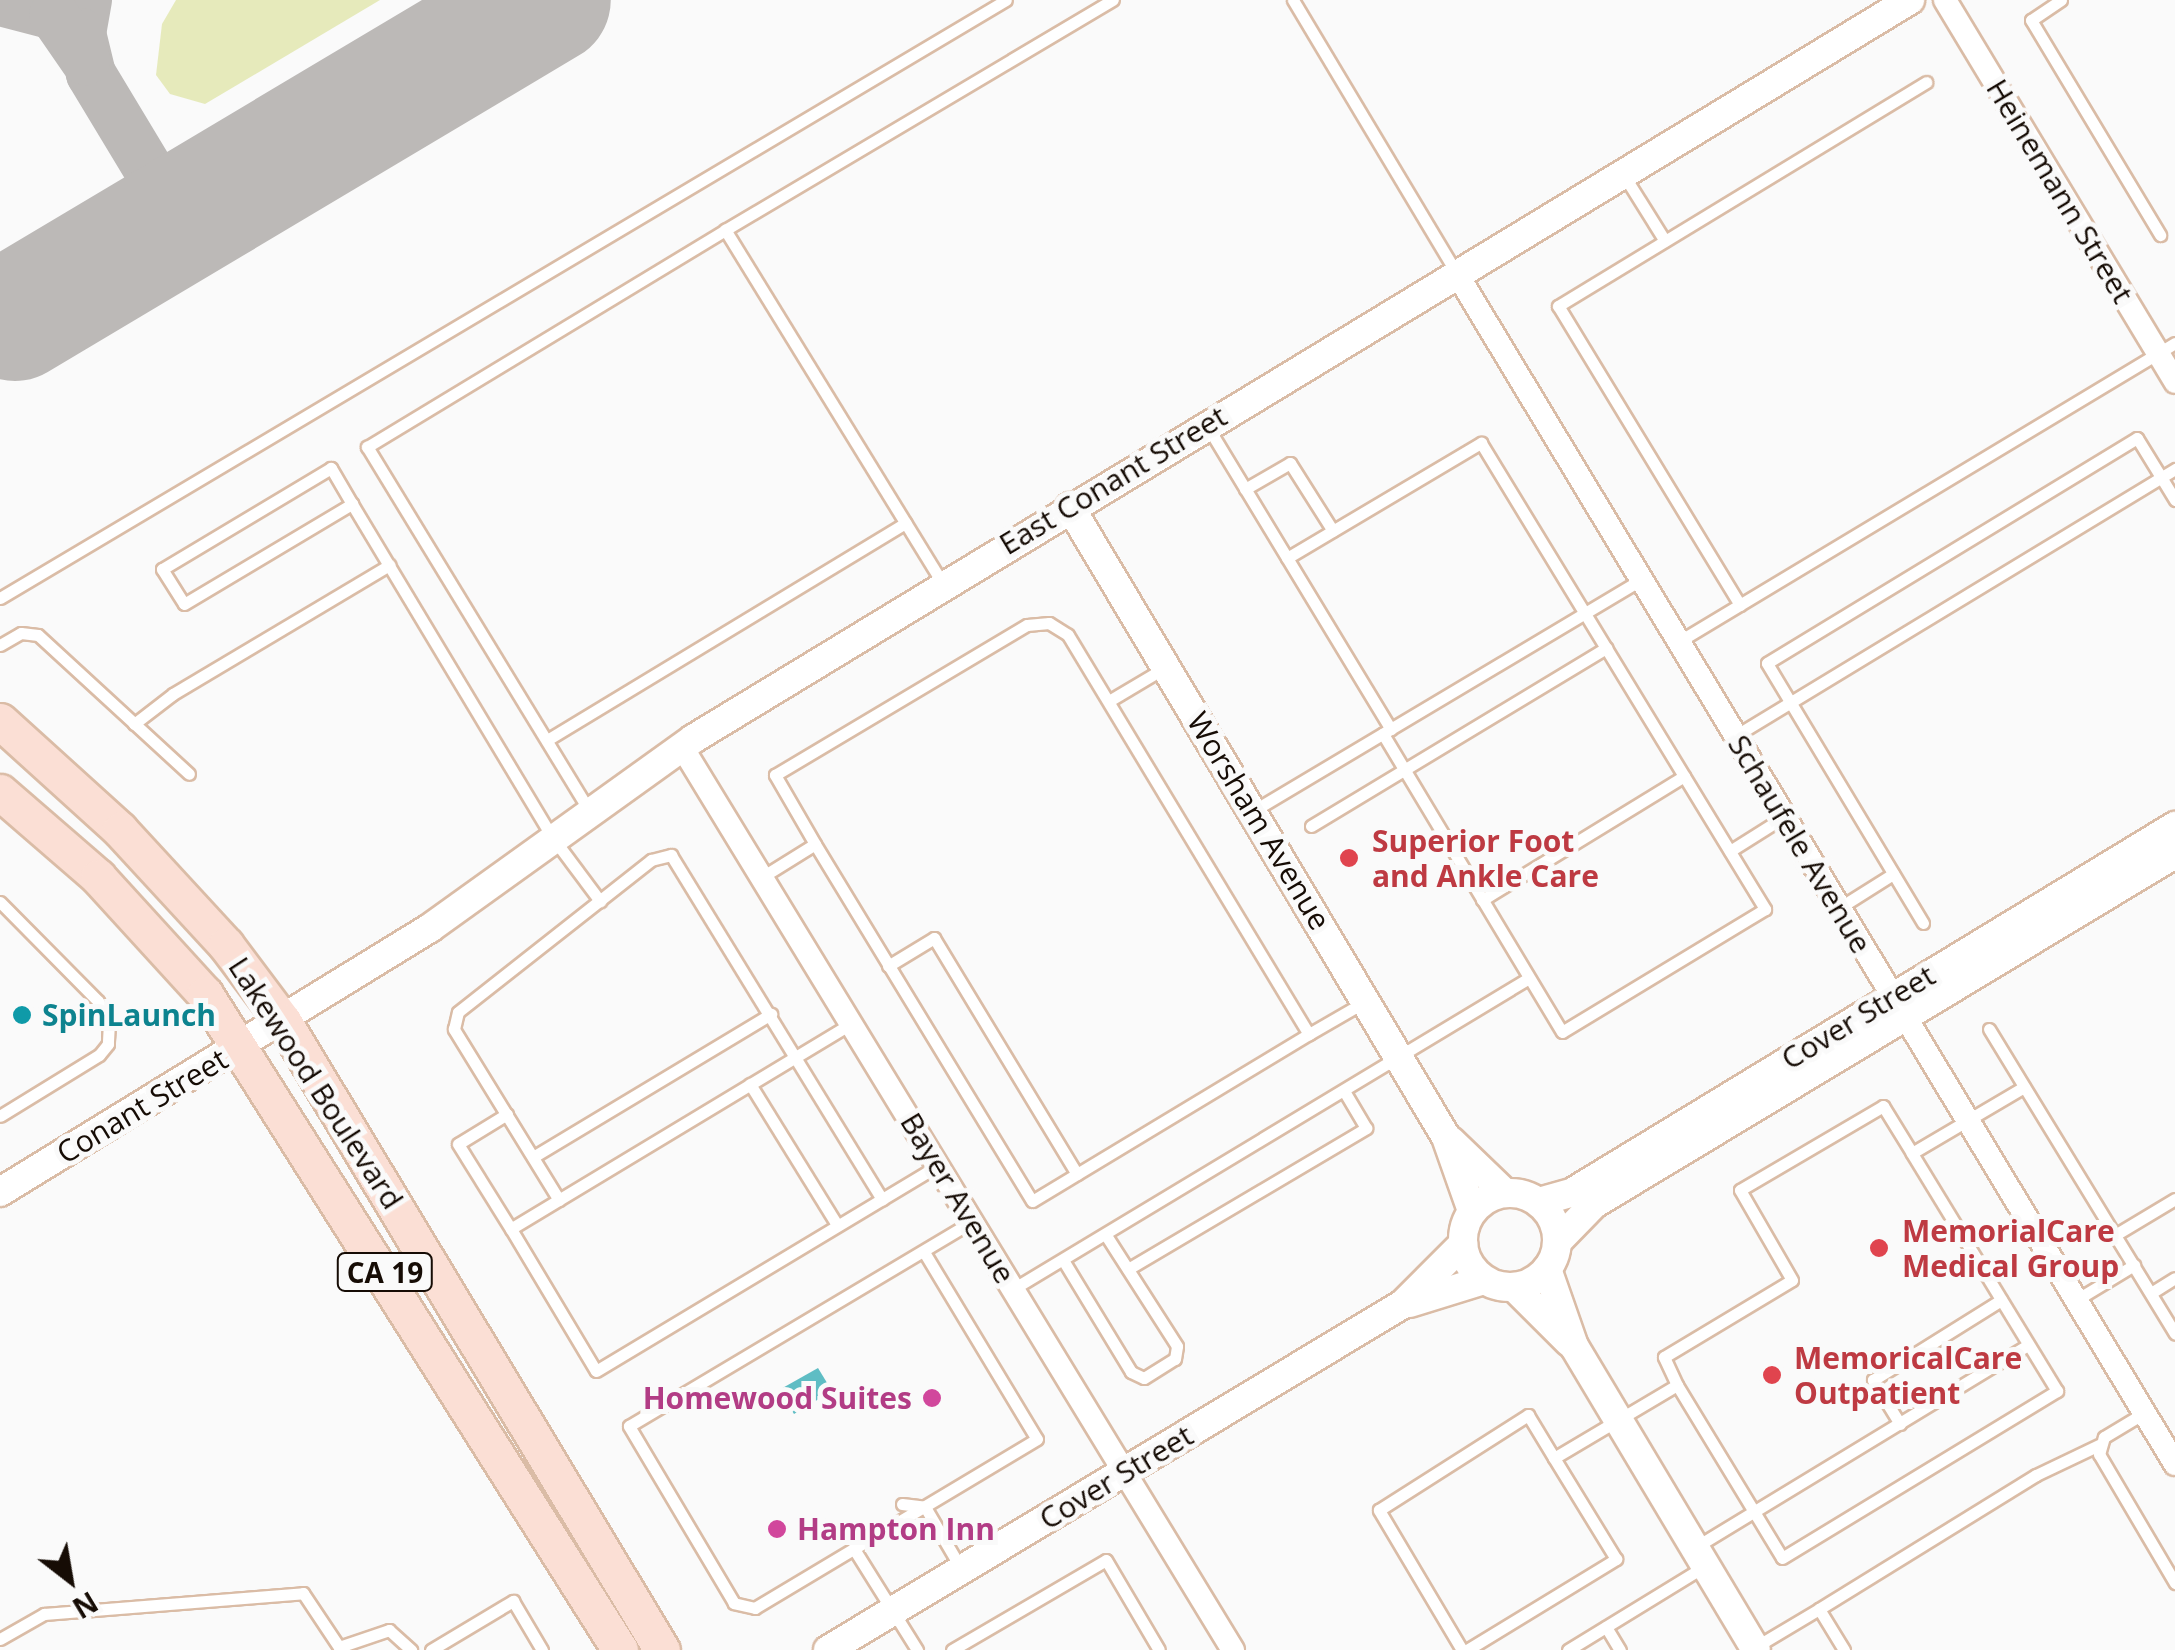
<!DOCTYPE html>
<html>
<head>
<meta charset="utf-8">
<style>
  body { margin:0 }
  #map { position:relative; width:2175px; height:1650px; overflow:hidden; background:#fafafa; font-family:"Open Sans",sans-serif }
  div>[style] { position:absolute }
  .green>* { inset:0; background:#e6eabb }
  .water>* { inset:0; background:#5fbdc4 }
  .taxiway>* { height:50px; margin:-25px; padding:0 25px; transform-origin:25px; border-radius:25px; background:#bcb9b7 }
  .runway>* { height:128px; margin:-64px; padding:0 64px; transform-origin:64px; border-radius:64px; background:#bcb9b7 }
  .roads { filter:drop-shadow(2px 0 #dabca6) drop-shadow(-2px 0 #dabca6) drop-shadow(0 2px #dabca6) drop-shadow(0 -2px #dabca6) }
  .service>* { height:11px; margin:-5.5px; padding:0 5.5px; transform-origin:5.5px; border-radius:5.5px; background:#fff }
  .minor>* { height:22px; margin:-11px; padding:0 11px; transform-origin:11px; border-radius:11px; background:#fff }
  .tertiary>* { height:28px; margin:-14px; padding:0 14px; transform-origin:14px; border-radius:14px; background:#fff }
  .tertiary>.ring { margin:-14px; padding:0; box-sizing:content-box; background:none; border:28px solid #fff; border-radius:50% }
  .primary>* { height:35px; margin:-17.5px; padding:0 17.5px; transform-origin:17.5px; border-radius:17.5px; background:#fbdfd5 }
  .dots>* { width:28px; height:28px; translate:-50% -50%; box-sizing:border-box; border:5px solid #fafafa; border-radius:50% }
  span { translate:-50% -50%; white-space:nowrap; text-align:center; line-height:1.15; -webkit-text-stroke:10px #fafafa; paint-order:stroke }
  .shield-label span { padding:2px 8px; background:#fafafa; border:2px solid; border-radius:8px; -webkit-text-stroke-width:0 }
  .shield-label { font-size:28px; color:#160c05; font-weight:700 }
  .street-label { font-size:30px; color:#160c05 }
  .health-label { font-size:30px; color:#be3a42; font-weight:700 }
  .left { translate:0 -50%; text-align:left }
  .culture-label { font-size:30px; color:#0d838f; font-weight:700 }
  .hotel-label { font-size:30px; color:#b23c85; font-weight:700 }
  .right { translate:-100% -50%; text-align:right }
  .north { position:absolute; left:20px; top:1530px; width:100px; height:100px; -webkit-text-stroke:8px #fafafa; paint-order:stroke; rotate:149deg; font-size:28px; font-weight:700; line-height:40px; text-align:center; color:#160c05 }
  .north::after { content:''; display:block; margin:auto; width:35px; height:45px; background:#160c05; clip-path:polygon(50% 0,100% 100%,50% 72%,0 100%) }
</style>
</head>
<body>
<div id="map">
  <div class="green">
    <i style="clip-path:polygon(176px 0,380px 0,205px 104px,170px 94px,156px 75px,162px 24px)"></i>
  </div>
  <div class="water">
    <i style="clip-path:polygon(818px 1368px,832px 1391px,794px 1414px,779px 1390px)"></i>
  </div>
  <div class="taxiway">
    <i style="left:87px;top:0;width:34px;rotate:100deg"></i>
    <i style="left:81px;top:33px;width:42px;rotate:76.3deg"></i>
    <i style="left:91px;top:74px;width:170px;rotate:58.9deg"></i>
    <i style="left:0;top:1px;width:56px;rotate:14.5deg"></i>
    <i style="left:54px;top:15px;width:55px;rotate:55.4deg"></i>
  </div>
  <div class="runway">
    <i style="left:15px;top:317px;width:619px;rotate:-30.79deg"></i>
  </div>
  <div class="roads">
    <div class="service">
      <i style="left:1293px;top:0;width:319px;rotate:59.1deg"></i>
      <i style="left:2061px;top:0;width:36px;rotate:146deg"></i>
      <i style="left:2031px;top:20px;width:251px;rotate:59deg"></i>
      <i style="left:1625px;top:177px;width:75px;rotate:58deg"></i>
      <i style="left:1209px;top:429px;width:351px;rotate:58.8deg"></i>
      <i style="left:1245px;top:489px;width:52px;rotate:-30deg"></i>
      <i style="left:1290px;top:463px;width:80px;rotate:57.7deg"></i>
      <i style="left:352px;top:504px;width:42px;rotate:-120.3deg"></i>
      <i style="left:331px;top:468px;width:197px;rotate:149.1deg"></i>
      <i style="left:162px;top:569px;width:41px;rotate:57.8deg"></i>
      <i style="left:184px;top:604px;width:196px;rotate:-30.8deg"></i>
      <i style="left:352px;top:504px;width:390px;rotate:59deg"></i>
      <i style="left:553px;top:838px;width:79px;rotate:53.3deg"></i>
      <i style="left:1287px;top:558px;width:226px;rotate:-30.7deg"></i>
      <i style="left:1481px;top:443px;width:546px;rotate:58.64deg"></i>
      <i style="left:1765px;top:909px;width:237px;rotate:148.8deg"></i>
      <i style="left:1562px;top:1032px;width:348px;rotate:-121deg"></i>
      <i style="left:943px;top:584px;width:416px;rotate:-121.6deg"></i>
      <i style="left:725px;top:230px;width:451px;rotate:-30.7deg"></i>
      <i style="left:0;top:598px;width:1170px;rotate:-30.73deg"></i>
      <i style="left:1740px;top:605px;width:350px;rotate:-121.3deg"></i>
      <i style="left:1558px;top:306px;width:431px;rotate:-31.3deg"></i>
      <i style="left:1678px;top:642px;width:580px;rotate:-31.03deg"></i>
      <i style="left:0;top:645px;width:24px;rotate:-30deg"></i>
      <i style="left:21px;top:633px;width:17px;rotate:7deg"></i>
      <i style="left:38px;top:635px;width:205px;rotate:42.6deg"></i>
      <i style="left:1109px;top:701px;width:66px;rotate:-30.8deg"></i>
      <i style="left:134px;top:724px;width:49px;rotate:-37.6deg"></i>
      <i style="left:173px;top:694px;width:252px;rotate:-30.8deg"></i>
      <i style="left:1735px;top:736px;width:515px;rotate:-31.25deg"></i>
      <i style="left:547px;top:740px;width:419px;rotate:-31.2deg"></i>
      <i style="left:1253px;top:811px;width:451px;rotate:-30.8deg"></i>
      <i style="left:590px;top:812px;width:428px;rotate:-121.4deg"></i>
      <i style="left:367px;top:447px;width:419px;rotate:-31.2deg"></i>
      <i style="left:1311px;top:826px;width:345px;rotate:-31.1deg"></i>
      <i style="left:1730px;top:851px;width:64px;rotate:-32.2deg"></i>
      <i style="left:762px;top:877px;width:62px;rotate:-31.9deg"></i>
      <i style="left:815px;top:844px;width:80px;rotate:-120.1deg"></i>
      <i style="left:775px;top:775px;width:293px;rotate:-30.8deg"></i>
      <i style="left:1027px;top:625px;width:22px;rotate:-5deg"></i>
      <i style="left:1049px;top:623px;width:22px;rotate:32deg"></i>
      <i style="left:1068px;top:635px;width:466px;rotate:58.9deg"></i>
      <i style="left:1309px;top:1034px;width:323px;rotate:148.9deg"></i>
      <i style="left:1032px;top:1201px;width:418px;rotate:-121.3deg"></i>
      <i style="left:1482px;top:900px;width:237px;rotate:-31.5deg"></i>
      <i style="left:0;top:902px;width:139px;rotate:45.3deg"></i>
      <i style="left:98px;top:1001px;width:24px;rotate:62deg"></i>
      <i style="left:109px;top:1022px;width:22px;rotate:93deg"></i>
      <i style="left:108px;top:1044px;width:14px;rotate:129deg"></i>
      <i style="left:99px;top:1055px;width:116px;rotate:148.4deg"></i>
      <i style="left:1839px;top:908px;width:64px;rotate:-32.2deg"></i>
      <i style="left:1923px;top:923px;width:303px;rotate:-121deg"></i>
      <i style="left:1767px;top:663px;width:433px;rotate:-31.3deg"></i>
      <i style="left:2137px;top:438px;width:73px;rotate:58.5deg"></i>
      <i style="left:888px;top:966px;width:54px;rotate:-31.3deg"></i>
      <i style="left:934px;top:938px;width:276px;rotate:58.8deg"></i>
      <i style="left:852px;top:1023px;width:398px;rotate:148.9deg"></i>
      <i style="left:511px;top:1229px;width:165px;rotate:59.1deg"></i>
      <i style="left:596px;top:1371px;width:400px;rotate:-31deg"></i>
      <i style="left:1989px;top:1029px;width:357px;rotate:58.6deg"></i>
      <i style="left:1309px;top:1034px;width:66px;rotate:-30.1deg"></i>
      <i style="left:750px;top:1084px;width:166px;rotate:58.3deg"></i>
      <i style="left:507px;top:1114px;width:57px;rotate:148.5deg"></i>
      <i style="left:458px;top:1144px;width:100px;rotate:58.1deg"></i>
      <i style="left:533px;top:1157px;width:278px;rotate:-31deg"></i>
      <i style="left:559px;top:1200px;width:201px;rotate:-121.6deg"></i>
      <i style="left:454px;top:1029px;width:17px;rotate:-77deg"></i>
      <i style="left:458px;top:1012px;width:246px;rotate:-38.2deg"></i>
      <i style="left:651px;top:860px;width:21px;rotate:-14deg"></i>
      <i style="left:671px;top:855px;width:404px;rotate:58.5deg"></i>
      <i style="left:2115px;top:1235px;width:70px;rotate:-31deg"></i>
      <i style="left:924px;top:1252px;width:218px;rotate:58.9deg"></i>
      <i style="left:1037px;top:1439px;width:329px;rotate:149.1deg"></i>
      <i style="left:755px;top:1608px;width:22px;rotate:-167deg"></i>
      <i style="left:734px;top:1603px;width:206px;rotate:-120.7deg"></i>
      <i style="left:629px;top:1426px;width:400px;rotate:-30.8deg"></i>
      <i style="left:1063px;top:1260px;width:131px;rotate:58.7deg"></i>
      <i style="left:1131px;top:1372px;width:14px;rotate:25deg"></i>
      <i style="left:1144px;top:1378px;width:36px;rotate:-32deg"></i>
      <i style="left:1175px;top:1359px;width:13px;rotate:-81deg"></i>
      <i style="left:1177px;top:1346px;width:133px;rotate:-122.7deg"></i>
      <i style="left:1128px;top:1269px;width:277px;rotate:-30.6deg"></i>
      <i style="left:1366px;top:1128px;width:43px;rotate:-120.7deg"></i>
      <i style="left:1013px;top:1289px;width:602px;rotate:-31.08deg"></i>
      <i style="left:2151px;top:1293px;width:28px;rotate:-32deg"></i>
      <i style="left:2076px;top:1300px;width:68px;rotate:-31.1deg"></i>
      <i style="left:1677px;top:1385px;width:202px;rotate:58.7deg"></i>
      <i style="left:1782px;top:1558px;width:322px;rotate:-31.3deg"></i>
      <i style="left:2057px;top:1391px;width:279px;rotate:-121.4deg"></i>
      <i style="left:2144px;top:1413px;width:47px;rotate:149deg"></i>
      <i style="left:2104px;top:1437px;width:18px;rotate:106deg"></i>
      <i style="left:2099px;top:1454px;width:150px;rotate:59.5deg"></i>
      <i style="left:1900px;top:1424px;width:52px;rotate:-121.5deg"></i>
      <i style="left:1873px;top:1380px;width:151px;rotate:-32deg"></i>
      <i style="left:902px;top:1504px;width:23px;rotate:7deg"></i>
      <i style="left:925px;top:1507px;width:73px;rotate:59.6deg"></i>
      <i style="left:857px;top:1532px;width:17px;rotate:100deg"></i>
      <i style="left:854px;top:1549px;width:119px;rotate:58deg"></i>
      <i style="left:1694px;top:1548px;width:391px;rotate:-31.3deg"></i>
      <i style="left:1819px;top:1609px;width:255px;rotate:-31.7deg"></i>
      <i style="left:2036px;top:1475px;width:70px;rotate:-25.5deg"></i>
      <i style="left:1606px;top:1627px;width:27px;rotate:59deg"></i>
      <i style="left:0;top:1639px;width:51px;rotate:-29.6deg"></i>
      <i style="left:44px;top:1614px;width:260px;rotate:-4.6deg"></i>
      <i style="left:303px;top:1593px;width:65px;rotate:56.3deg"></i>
      <i style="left:339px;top:1647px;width:53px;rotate:-18.8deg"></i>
      <i style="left:389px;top:1630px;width:30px;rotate:42deg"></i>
      <i style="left:1757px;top:1646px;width:72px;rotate:-30.8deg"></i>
      <i style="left:1819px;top:1609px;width:48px;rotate:58.6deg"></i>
      <i style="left:431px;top:1650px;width:96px;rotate:-30.9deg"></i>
      <i style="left:513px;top:1601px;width:57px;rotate:59.4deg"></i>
      <i style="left:952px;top:1650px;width:178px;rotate:-30.3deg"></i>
      <i style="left:1106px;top:1560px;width:104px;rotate:59.5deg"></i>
      <i style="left:1462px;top:1650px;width:163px;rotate:-120.7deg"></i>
      <i style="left:1379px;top:1510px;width:177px;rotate:-32.5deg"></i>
      <i style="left:1528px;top:1415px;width:50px;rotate:58.8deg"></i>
      <i style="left:1554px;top:1458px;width:143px;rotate:-30.7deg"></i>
      <i style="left:1677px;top:1385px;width:31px;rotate:-115deg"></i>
      <i style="left:1664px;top:1357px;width:149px;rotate:-31deg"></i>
      <i style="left:1792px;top:1280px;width:104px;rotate:-120deg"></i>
      <i style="left:1740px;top:1190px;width:166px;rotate:-30.4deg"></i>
      <i style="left:1883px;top:1106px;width:55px;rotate:58.3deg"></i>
      <i style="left:1912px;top:1153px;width:130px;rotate:-30.5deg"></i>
      <i style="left:1467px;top:1650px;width:175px;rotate:-31.4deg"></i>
      <i style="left:1616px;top:1559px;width:119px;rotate:-121.5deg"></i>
      <i style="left:1568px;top:1650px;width:161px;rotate:-31.5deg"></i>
    </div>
    <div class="minor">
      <i style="left:1945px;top:0;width:446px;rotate:58.9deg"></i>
      <i style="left:1457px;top:274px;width:1390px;rotate:58.89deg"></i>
      <i style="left:682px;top:747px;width:1058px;rotate:58.61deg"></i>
    </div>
    <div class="tertiary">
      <i style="left:1070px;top:507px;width:734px;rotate:59.17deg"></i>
      <i style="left:1446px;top:1137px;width:78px;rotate:70.6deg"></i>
      <i style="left:1451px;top:1141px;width:75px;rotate:43.9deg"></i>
      <i style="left:0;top:1192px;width:505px;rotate:-31.55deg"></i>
      <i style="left:430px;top:928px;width:324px;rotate:-35.7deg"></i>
      <i style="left:693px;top:739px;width:1424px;rotate:-31.27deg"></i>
      <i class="ring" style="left:1463px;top:1193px;width:66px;height:66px"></i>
      <i style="left:1539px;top:1202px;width:35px;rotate:-16deg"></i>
      <i style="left:1573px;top:1192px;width:705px;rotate:-31.3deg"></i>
      <i style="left:1558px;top:1241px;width:52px;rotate:-45.8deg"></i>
      <i style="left:1594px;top:1204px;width:678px;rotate:-31.07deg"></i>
      <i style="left:1547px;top:1269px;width:82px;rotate:70.7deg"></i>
      <i style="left:1574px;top:1346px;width:354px;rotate:59.1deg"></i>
      <i style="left:1514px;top:1287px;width:78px;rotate:45deg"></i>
      <i style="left:1410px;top:1303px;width:77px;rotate:-17.3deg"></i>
      <i style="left:828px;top:1650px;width:671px;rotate:-31.04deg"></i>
      <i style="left:1403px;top:1304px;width:85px;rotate:-45deg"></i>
    </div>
    <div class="primary">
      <i style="left:0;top:721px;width:162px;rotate:42.2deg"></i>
      <i style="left:120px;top:830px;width:156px;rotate:47.3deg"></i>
      <i style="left:226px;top:945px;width:95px;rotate:53.1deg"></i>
      <i style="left:283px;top:1021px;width:734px;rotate:58.93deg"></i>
      <i style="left:0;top:792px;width:130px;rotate:40.9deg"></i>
      <i style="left:98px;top:877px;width:159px;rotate:47.6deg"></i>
      <i style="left:205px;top:994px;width:776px;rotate:57.68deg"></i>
    </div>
  </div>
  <div class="dots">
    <i style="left:1349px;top:858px;background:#e0444e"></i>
    <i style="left:22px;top:1015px;background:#0f9aa8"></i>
    <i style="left:1879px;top:1248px;background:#e0444e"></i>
    <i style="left:1772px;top:1375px;background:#e0444e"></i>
    <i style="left:932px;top:1398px;background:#d1479c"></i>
    <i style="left:777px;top:1529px;background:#d1479c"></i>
  </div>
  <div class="shield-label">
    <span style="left:385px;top:1272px">CA 19</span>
  </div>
  <div class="street-label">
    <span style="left:2060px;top:191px;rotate:59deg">Heinemann Street</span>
    <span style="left:1113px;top:480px;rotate:-31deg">East Conant Street</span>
    <span style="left:1259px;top:821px;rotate:59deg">Worsham Avenue</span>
    <span style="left:1800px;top:844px;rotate:59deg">Schaufele Avenue</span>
    <span style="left:1858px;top:1017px;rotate:-31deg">Cover Street</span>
    <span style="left:316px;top:1083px;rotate:57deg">Lakewood Boulevard</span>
    <span style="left:142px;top:1106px;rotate:-31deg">Conant Street</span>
    <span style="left:958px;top:1198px;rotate:59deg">Bayer Avenue</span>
    <span style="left:1116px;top:1477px;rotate:-31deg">Cover Street</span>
  </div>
  <div class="health-label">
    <span class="left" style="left:1372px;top:858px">Superior Foot<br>and Ankle Care</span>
    <span class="left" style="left:1902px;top:1248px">MemorialCare<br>Medical Group</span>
    <span class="left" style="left:1794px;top:1375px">MemoricalCare<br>Outpatient</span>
  </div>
  <div class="culture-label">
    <span class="left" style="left:42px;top:1015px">SpinLaunch</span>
  </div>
  <div class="hotel-label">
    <span class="right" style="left:912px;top:1398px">Homewood Suites</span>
    <span class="left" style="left:797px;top:1529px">Hampton Inn</span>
  </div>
  <div class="north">N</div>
</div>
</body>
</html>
